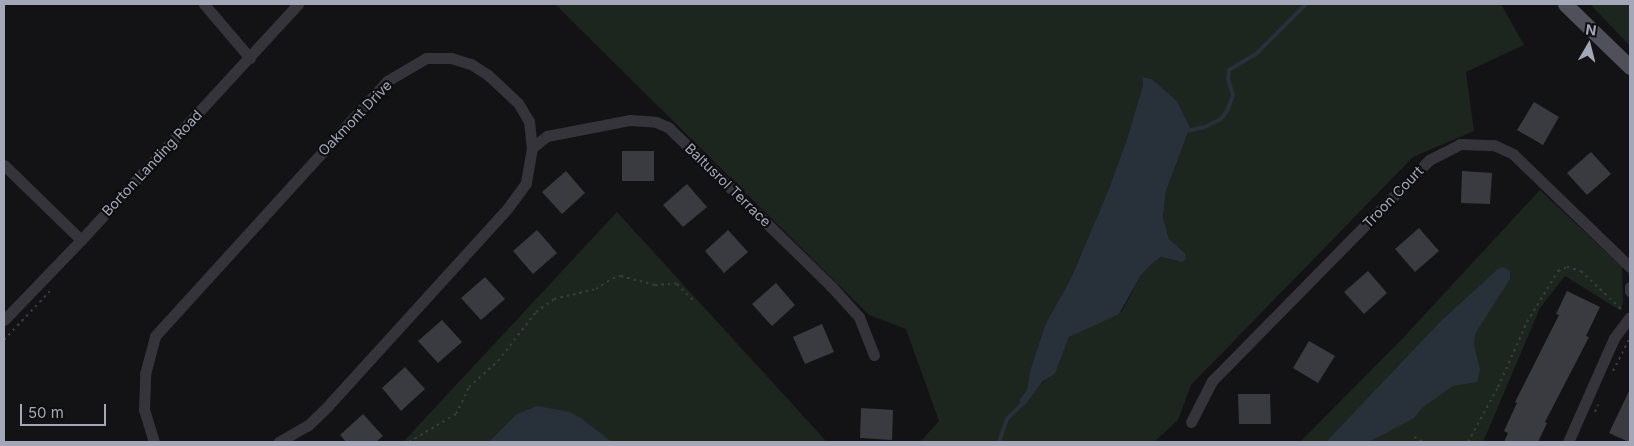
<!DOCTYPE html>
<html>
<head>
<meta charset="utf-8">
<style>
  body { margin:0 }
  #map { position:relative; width:1634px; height:446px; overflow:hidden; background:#131315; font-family:Inter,sans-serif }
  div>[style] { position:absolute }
  .green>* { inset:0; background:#1d251f }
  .water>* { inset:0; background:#28303a }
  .stream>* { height:4px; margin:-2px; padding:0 2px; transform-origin:2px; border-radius:2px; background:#28303a }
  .building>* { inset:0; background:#3a3b40 }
  .path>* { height:2px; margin-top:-1px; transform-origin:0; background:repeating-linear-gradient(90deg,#393b41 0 2.5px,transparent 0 6.5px) }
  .minor>* { height:11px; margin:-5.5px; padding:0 5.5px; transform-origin:5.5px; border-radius:5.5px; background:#34343a }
  .major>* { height:15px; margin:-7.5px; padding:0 7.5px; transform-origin:7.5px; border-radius:7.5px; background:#4f505a }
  span { translate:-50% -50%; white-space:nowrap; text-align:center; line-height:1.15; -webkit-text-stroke:4.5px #0e0e10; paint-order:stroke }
  .street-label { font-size:14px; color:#a3a7b7 }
  .frame { position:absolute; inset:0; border:5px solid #a3a7b7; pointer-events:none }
  .north { position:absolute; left:1564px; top:20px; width:50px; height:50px; -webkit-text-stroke:4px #0e0e10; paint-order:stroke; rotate:8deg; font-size:14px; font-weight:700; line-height:20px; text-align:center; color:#a3a7b7 }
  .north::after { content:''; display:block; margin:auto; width:18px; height:22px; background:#a3a7b7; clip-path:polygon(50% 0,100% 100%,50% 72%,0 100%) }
  .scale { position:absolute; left:20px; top:404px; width:86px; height:22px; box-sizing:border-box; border:2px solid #a3a7b7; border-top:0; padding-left:6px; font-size:15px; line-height:18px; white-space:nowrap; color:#a3a7b7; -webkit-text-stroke:4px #0e0e10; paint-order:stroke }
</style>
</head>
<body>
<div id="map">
  <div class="green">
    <i style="clip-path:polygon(evenodd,555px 4px,1501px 4px,1524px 45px,1466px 72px,1474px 131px,1413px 157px,1191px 385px,1178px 420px,1154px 442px,920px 442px,939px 421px,906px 329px,869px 315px,555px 4px,1142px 77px,1152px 79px,1177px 101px,1190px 127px,1166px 191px,1163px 217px,1169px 239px,1185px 253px,1178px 261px,1161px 257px,1154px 262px,1141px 275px,1122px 311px,1069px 337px,1055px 374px,1023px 396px,1027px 390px,1030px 371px,1045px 325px,1071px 278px,1108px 191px,1127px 139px,1143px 85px,1142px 77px)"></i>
    <i style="clip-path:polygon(1590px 4px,1630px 4px,1630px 46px)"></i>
    <i style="clip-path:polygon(1540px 190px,1622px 267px,1623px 301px,1621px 311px,1565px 276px,1540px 308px,1483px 442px,1300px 442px,1403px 338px)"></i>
    <i style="clip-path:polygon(617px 212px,827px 442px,403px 442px)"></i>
  </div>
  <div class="water">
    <i style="clip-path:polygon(1142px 77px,1152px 79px,1177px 101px,1190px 127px,1166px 191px,1163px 217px,1169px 239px,1185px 253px,1186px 259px,1182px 262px,1161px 257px,1154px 262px,1141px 275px,1119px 314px,1069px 337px,1055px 374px,1042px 382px,1025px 405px,1019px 407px,1020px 399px,1027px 390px,1030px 371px,1045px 325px,1071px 278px,1108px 191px,1127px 139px,1143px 85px)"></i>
    <i style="clip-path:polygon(1503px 267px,1510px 271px,1510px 279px,1475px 334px,1474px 345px,1480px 370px,1477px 382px,1453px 386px,1422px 408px,1414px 418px,1369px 442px,1326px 442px,1441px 321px,1498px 269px)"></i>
    <i style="clip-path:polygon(537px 406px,570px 412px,581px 418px,612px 442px,489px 442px,517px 414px)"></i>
  </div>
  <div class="stream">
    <i style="left:1186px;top:131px;width:19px;rotate:-12deg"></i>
    <i style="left:1205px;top:127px;width:18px;rotate:-27deg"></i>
    <i style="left:1221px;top:119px;width:10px;rotate:-53deg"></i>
    <i style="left:1227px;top:111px;width:17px;rotate:-69deg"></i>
    <i style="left:1233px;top:95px;width:17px;rotate:-107deg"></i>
    <i style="left:1228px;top:79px;width:9px;rotate:-84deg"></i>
    <i style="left:1229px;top:70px;width:33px;rotate:-31deg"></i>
    <i style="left:1257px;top:53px;width:69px;rotate:-45deg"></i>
    <i style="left:999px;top:442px;width:24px;rotate:-71deg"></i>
    <i style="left:1007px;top:419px;width:20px;rotate:-45deg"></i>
  </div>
  <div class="building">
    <i style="clip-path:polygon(1534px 102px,1559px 117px,1543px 145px,1517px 130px)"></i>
    <i style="clip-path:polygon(622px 151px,654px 151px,654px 181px,622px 181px)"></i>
    <i style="clip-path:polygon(1591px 152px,1611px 174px,1587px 195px,1567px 173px)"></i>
    <i style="clip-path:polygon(566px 171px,585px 193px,562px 214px,542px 192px)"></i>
    <i style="clip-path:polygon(1462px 171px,1492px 173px,1490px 204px,1461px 203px)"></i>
    <i style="clip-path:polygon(687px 184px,707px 207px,683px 227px,663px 205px)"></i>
    <i style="clip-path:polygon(1419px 228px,1439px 251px,1415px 272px,1395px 249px)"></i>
    <i style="clip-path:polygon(537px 230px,557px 253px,533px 274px,513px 251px)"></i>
    <i style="clip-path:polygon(728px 230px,748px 252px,724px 273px,705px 251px)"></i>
    <i style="clip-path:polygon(1368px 271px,1387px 293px,1364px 314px,1344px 292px)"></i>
    <i style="clip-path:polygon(485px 277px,505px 299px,481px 320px,461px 298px)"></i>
    <i style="clip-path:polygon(776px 283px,795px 305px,772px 326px,752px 304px)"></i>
    <i style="clip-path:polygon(1567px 291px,1600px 307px,1586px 336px,1589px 337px,1545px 422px,1547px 423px,1538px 442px,1504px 442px,1508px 433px,1504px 431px,1517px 403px,1515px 402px,1559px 315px,1556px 314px)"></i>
    <i style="clip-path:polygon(442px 320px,462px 342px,438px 363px,418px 341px)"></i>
    <i style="clip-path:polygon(822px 324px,834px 352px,805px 364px,793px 337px)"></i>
    <i style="clip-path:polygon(1309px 341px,1335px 356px,1318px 383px,1293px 368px)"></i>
    <i style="clip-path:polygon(405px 367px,425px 389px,401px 411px,382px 388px)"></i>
    <i style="clip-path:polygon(1630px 389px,1630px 442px,1629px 442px,1609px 433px)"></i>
    <i style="clip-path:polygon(1238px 394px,1270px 394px,1271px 424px,1239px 424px)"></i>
    <i style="clip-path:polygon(861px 408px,893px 410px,892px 440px,860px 438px)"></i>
    <i style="clip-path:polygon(363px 414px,383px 436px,376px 442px,346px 442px,340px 435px)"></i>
  </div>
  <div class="path">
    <i style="left:4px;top:340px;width:67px;rotate:-46.8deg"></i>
    <i style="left:1613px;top:371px;width:38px;rotate:-63deg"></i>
    <i style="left:1595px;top:412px;width:8px;rotate:-67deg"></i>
    <i style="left:1414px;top:437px;width:10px;rotate:29deg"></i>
    <i style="left:409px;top:442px;width:55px;rotate:-30.8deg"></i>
    <i style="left:456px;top:414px;width:30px;rotate:-64deg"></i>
    <i style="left:469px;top:387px;width:39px;rotate:-42deg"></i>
    <i style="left:498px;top:361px;width:62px;rotate:-52.2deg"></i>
    <i style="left:536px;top:312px;width:22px;rotate:-36deg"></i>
    <i style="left:554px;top:299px;width:43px;rotate:-13.4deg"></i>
    <i style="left:596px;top:289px;width:20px;rotate:-33deg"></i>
    <i style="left:613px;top:278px;width:8px;rotate:-14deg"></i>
    <i style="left:621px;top:276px;width:35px;rotate:15deg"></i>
    <i style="left:655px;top:285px;width:22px;rotate:-3deg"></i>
    <i style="left:677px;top:284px;width:24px;rotate:45deg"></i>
    <i style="left:1468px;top:442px;width:63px;rotate:-61.4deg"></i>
    <i style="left:1498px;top:387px;width:71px;rotate:-66deg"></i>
    <i style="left:1527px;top:322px;width:60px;rotate:-58.7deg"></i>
    <i style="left:1558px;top:271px;width:10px;rotate:-24deg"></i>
    <i style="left:1567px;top:267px;width:15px;rotate:16deg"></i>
    <i style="left:1581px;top:271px;width:55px;rotate:43.5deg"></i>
  </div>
  <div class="minor">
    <i style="left:204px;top:4px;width:71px;rotate:49.6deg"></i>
    <i style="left:532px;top:148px;width:19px;rotate:-39deg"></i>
    <i style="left:547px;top:136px;width:85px;rotate:-10.9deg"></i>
    <i style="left:630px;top:120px;width:26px;rotate:4deg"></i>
    <i style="left:656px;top:122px;width:13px;rotate:23deg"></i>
    <i style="left:668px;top:127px;width:228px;rotate:44.3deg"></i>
    <i style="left:831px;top:286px;width:42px;rotate:47.9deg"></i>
    <i style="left:859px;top:317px;width:41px;rotate:68.5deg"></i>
    <i style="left:4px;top:165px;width:107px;rotate:44.2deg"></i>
    <i style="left:1630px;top:287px;width:4px;rotate:90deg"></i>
    <i style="left:4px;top:320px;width:111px;rotate:-46.1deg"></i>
    <i style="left:81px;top:240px;width:321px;rotate:-47.4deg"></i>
    <i style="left:1191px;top:422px;width:46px;rotate:-62.9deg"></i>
    <i style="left:1212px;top:381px;width:310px;rotate:-45.5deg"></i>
    <i style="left:1429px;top:160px;width:35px;rotate:-27deg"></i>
    <i style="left:1460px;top:144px;width:34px;rotate:2deg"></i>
    <i style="left:1494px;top:145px;width:21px;rotate:25deg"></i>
    <i style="left:1513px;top:154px;width:163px;rotate:44deg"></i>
    <i style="left:154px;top:442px;width:34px;rotate:-107deg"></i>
    <i style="left:144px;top:410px;width:36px;rotate:-88deg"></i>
    <i style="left:145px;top:374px;width:39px;rotate:-75deg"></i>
    <i style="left:155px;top:336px;width:345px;rotate:-47.7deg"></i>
    <i style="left:387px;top:81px;width:45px;rotate:-30.5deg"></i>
    <i style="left:426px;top:58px;width:25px"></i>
    <i style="left:451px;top:58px;width:21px;rotate:17deg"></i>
    <i style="left:471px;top:64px;width:20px;rotate:33deg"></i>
    <i style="left:488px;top:75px;width:41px;rotate:43deg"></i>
    <i style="left:518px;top:103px;width:21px;rotate:59deg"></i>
    <i style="left:529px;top:121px;width:27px;rotate:84deg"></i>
    <i style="left:532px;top:148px;width:36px;rotate:100deg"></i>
    <i style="left:526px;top:183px;width:32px;rotate:126deg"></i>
    <i style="left:507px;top:209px;width:266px;rotate:132.3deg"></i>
    <i style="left:328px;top:406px;width:28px;rotate:136deg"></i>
    <i style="left:308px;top:425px;width:34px;rotate:150deg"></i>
    <i style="left:1568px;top:442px;width:114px;rotate:-66.1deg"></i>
    <i style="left:1614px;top:338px;width:26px;rotate:-53deg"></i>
  </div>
  <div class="major">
    <i style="left:1565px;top:4px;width:91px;rotate:44.1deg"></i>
  </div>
  <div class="street-label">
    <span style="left:355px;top:118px;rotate:-46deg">Oakmont Drive</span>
    <span style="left:152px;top:163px;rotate:-47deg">Borton Landing Road</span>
    <span style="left:728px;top:185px;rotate:44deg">Baltusrol Terrace</span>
    <span style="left:1393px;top:197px;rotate:-46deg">Troon Court</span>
  </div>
  <div class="frame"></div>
  <div class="north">N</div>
  <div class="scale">50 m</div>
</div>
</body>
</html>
